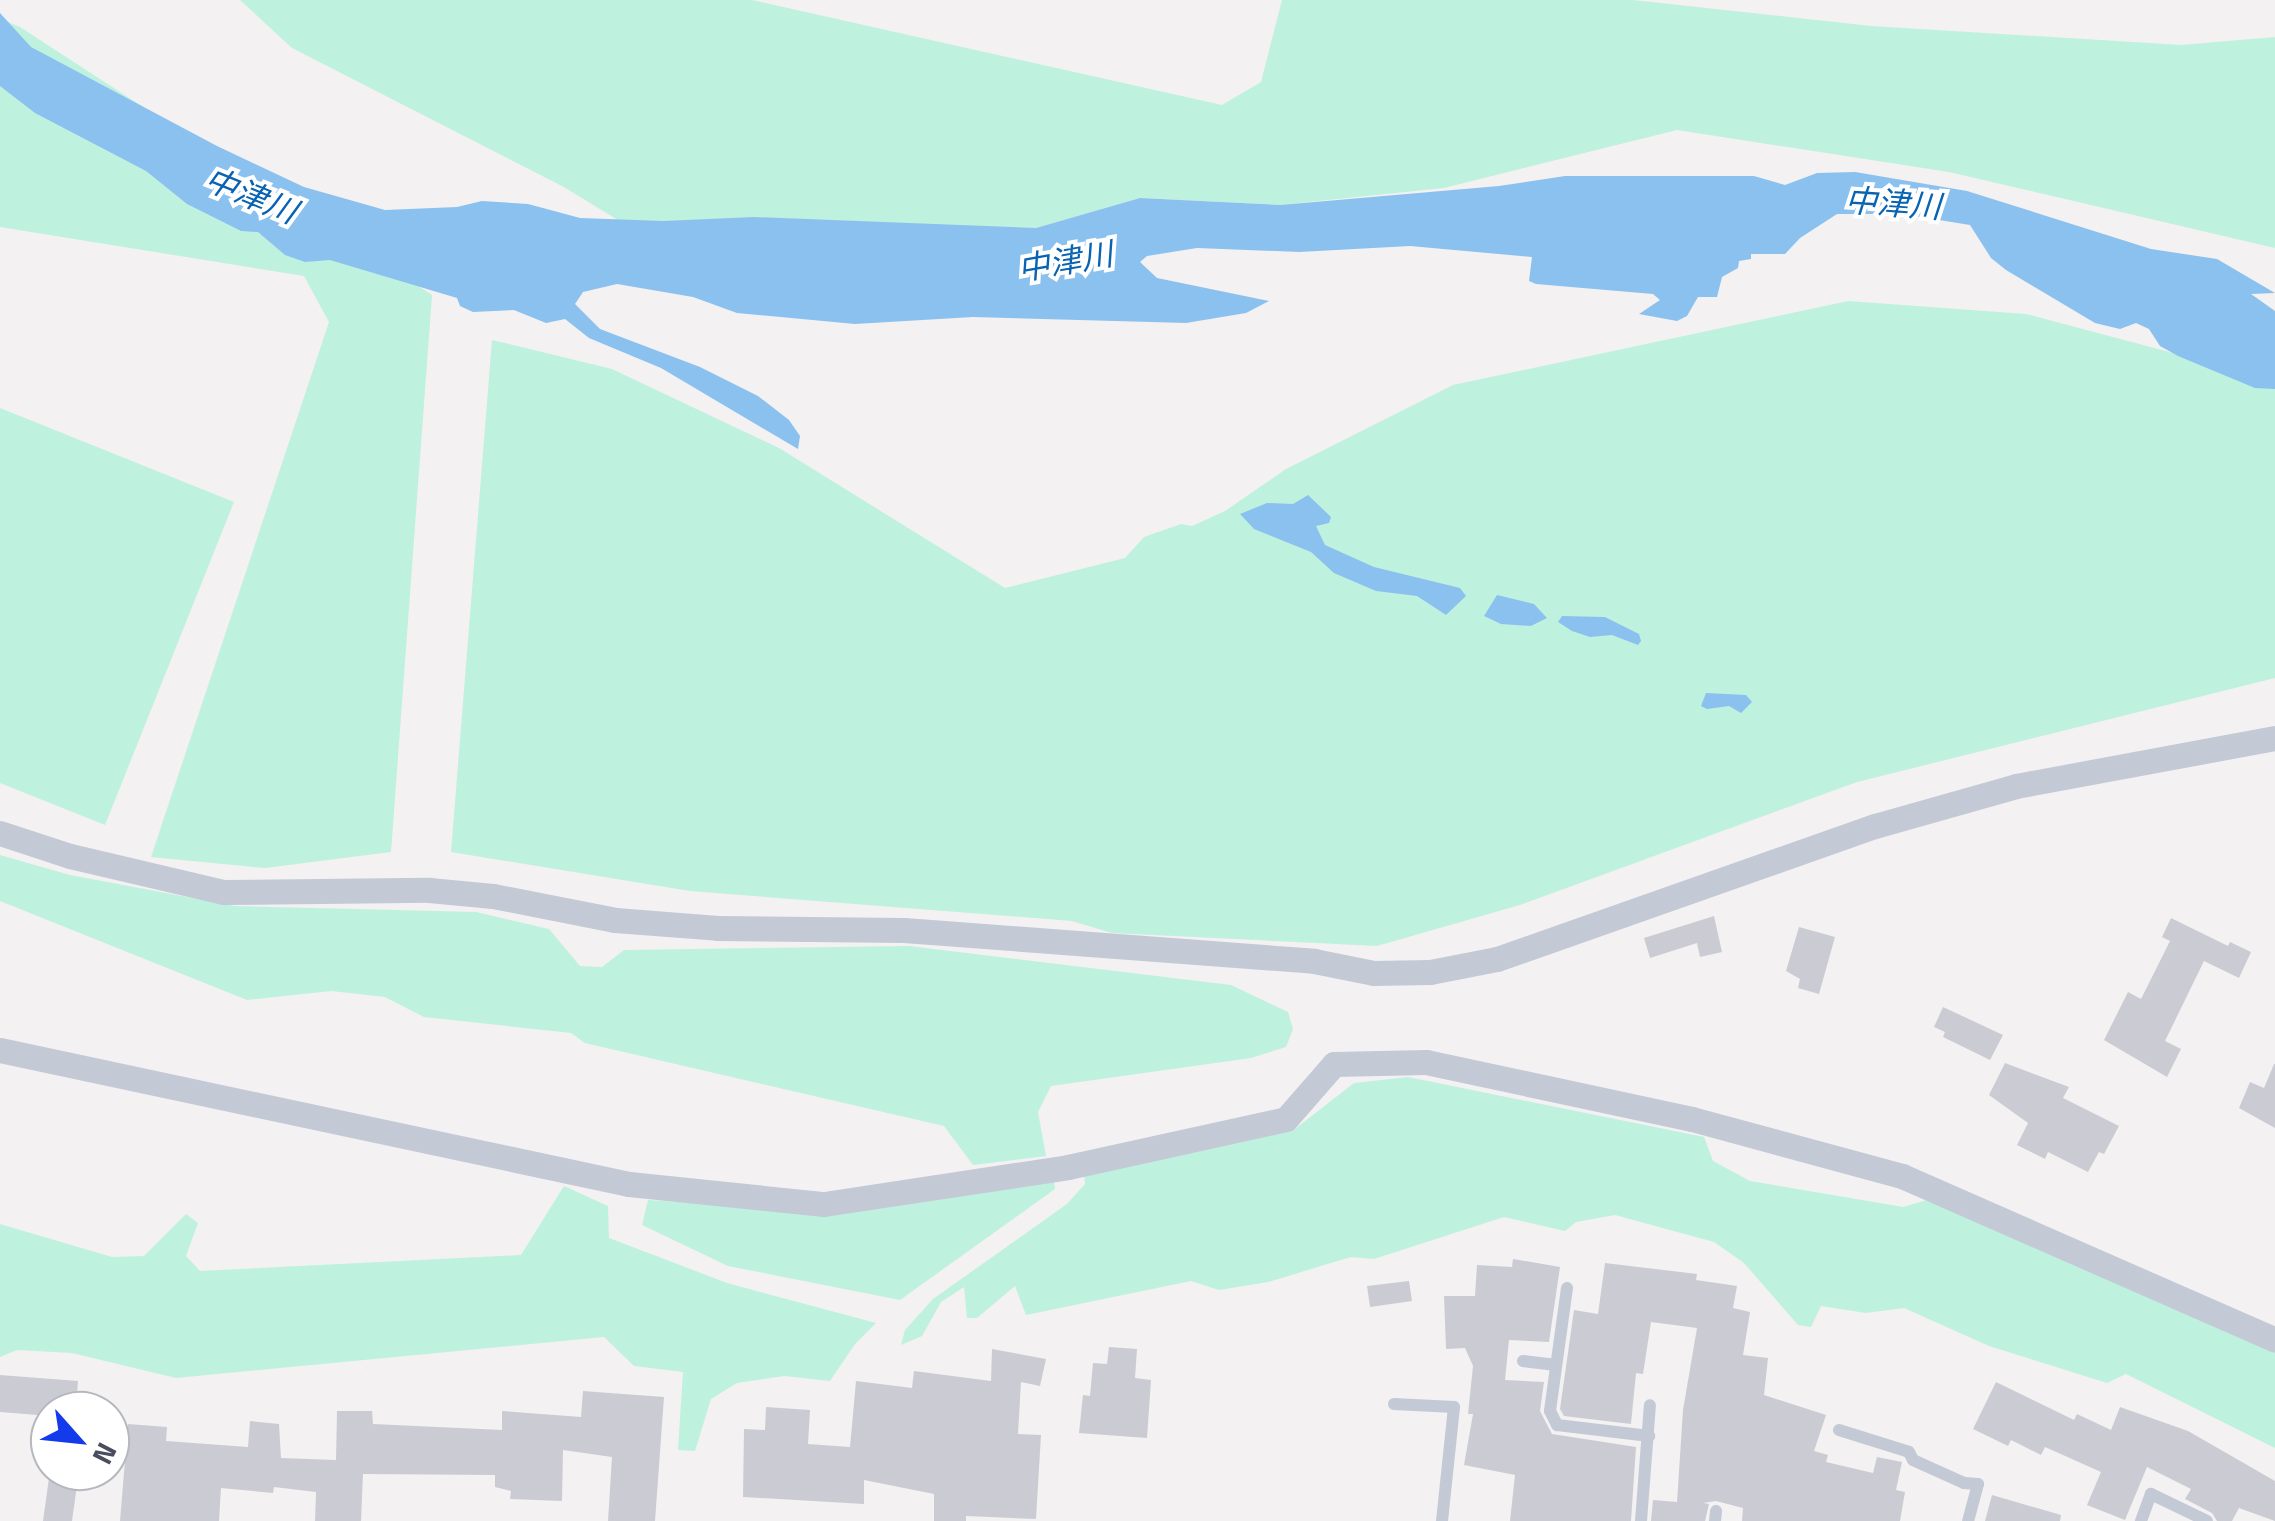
<!DOCTYPE html>
<html>
<head>
<meta charset="utf-8">
<style>
  body { margin:0 }
  #map { position:relative; width:2275px; height:1521px; overflow:hidden; background:#f3f1f1; font-family:"Titillium Web","Noto Sans JP",sans-serif }
  div>[style] { position:absolute }
  .green>* { inset:0; background:#bff1df }
  .water>* { inset:0; background:#8bc1ef }
  .building>* { inset:0; background:#cbccd3 }
  .service>* { height:12px; margin:-6px; padding:0 6px; transform-origin:6px; border-radius:6px; background:#c4c9d6 }
  .minor>* { height:25px; margin:-12.5px; padding:0 12.5px; transform-origin:12.5px; border-radius:12.5px; background:#c4c9d6 }
  span { translate:-50% -50%; white-space:nowrap; text-align:center; line-height:1.15; -webkit-text-stroke:8px #fff; paint-order:stroke }
  .water-label { font-size:32px; color:#0863b2; font-style:italic }
  .north { position:absolute; left:30px; top:1391px; width:100px; height:100px; box-sizing:border-box; background:#fff; border:2px solid #b6b8bf; border-radius:50%; rotate:117deg; font-size:28px; font-weight:700; line-height:40px; text-align:center; color:#484e5f }
  .north::after { content:''; display:block; margin:auto; width:35px; height:45px; background:#133beb; clip-path:polygon(50% 0,100% 100%,50% 72%,0 100%) }
</style>
</head>
<body>
<div id="map">
  <div class="green">
    <i style="clip-path:polygon(240px 0,752px 0,1222px 105px,1261px 82px,1282px 0,1633px 0,1871px 26px,2181px 45px,2275px 37px,2275px 248px,1949px 172px,1677px 130px,1444px 188px,1280px 205px,1140px 198px,1036px 228px,725px 285px,562px 186px,292px 48px)"></i>
    <i style="clip-path:polygon(0 19px,20px 27px,432px 295px,391px 852px,265px 868px,151px 857px,329px 322px,304px 276px,0 227px)"></i>
    <i style="clip-path:polygon(1848px 301px,2026px 314px,2275px 380px,2275px 678px,1857px 782px,1520px 905px,1377px 946px,1112px 933px,1072px 921px,690px 891px,451px 852px,492px 340px,612px 369px,779px 448px,1005px 588px,1125px 558px,1144px 537px,1181px 524px,1192px 526px,1225px 511px,1286px 469px,1453px 385px)"></i>
    <i style="clip-path:polygon(0 408px,234px 502px,105px 825px,0 783px)"></i>
    <i style="clip-path:polygon(0 855px,70px 875px,235px 906px,476px 912px,549px 929px,580px 966px,602px 967px,624px 950px,909px 946px,1231px 985px,1288px 1012px,1293px 1029px,1286px 1047px,1251px 1058px,1051px 1086px,1038px 1112px,1046px 1156px,973px 1165px,944px 1126px,585px 1043px,571px 1033px,424px 1017px,385px 997px,331px 991px,247px 1000px,0 901px)"></i>
    <i style="clip-path:polygon(1408px 1077px,1704px 1137px,1713px 1161px,1750px 1181px,1903px 1207px,1927px 1200px,2275px 1350px,2275px 1448px,2126px 1374px,2107px 1383px,1989px 1346px,1904px 1308px,1866px 1313px,1821px 1306px,1811px 1327px,1798px 1325px,1744px 1263px,1714px 1242px,1615px 1215px,1576px 1222px,1565px 1231px,1504px 1217px,1374px 1259px,1351px 1257px,1268px 1282px,1219px 1290px,1191px 1281px,1026px 1315px,1015px 1286px,977px 1318px,967px 1318px,964px 1287px,941px 1302px,922px 1336px,901px 1345px,905px 1330px,933px 1299px,1067px 1204px,1085px 1184px,1084px 1175px,1295px 1129px,1354px 1083px)"></i>
    <i style="clip-path:polygon(1054px 1180px,1055px 1189px,900px 1300px,728px 1266px,642px 1225px,648px 1200px,830px 1211px)"></i>
    <i style="clip-path:polygon(564px 1186px,608px 1206px,609px 1238px,727px 1283px,876px 1323px,855px 1344px,830px 1381px,784px 1376px,737px 1383px,711px 1399px,695px 1451px,678px 1450px,683px 1372px,634px 1366px,604px 1337px,176px 1378px,72px 1353px,17px 1350px,0 1357px,0 1224px,112px 1257px,144px 1256px,186px 1214px,198px 1223px,186px 1256px,200px 1271px,521px 1255px)"></i>
  </div>
  <div class="water">
    <i style="clip-path:polygon(0 13px,31px 47px,217px 146px,304px 187px,385px 210px,457px 207px,482px 201px,528px 204px,580px 218px,663px 221px,754px 217px,1036px 228px,1140px 198px,1280px 205px,1499px 186px,1565px 176px,1754px 176px,1785px 185px,1817px 173px,1855px 172px,1967px 191px,2151px 249px,2217px 259px,2275px 293px,2251px 294px,2275px 311px,2275px 389px,2255px 388px,2178px 356px,2160px 346px,2149px 329px,2136px 323px,2120px 329px,2095px 323px,2006px 270px,1991px 258px,1970px 225px,1902px 214px,1837px 214px,1800px 238px,1785px 254px,1751px 254px,1751px 259px,1739px 261px,1738px 268px,1722px 277px,1717px 297px,1698px 297px,1687px 316px,1677px 321px,1639px 314px,1660px 300px,1653px 294px,1536px 284px,1529px 281px,1532px 257px,1410px 246px,1299px 252px,1197px 248px,1147px 256px,1140px 262px,1157px 278px,1269px 301px,1246px 313px,1186px 323px,973px 317px,855px 324px,737px 313px,693px 297px,617px 284px,583px 292px,575px 304px,600px 329px,700px 367px,758px 396px,789px 420px,800px 436px,798px 449px,661px 368px,589px 338px,565px 319px,546px 323px,514px 310px,473px 312px,460px 306px,457px 298px,407px 283px,330px 260px,305px 262px,285px 255px,258px 232px,241px 231px,187px 204px,146px 171px,35px 113px,0 86px)"></i>
    <i style="clip-path:polygon(1308px 495px,1331px 517px,1329px 523px,1316px 526px,1325px 545px,1374px 567px,1460px 588px,1466px 596px,1446px 615px,1417px 596px,1376px 591px,1334px 573px,1311px 552px,1254px 529px,1240px 514px,1267px 503px,1293px 504px)"></i>
    <i style="clip-path:polygon(1497px 595px,1534px 604px,1547px 618px,1531px 626px,1501px 624px,1484px 616px)"></i>
    <i style="clip-path:polygon(1562px 616px,1605px 617px,1639px 634px,1641px 641px,1638px 645px,1612px 635px,1590px 637px,1572px 631px,1558px 622px)"></i>
    <i style="clip-path:polygon(1706px 693px,1746px 695px,1752px 702px,1741px 713px,1729px 706px,1707px 709px,1701px 706px)"></i>
  </div>
  <div class="building">
    <i style="clip-path:polygon(1714px 916px,1722px 952px,1700px 957px,1697px 943px,1650px 958px,1644px 938px)"></i>
    <i style="clip-path:polygon(2171px 918px,2228px 946px,2230px 942px,2251px 952px,2239px 978px,2204px 961px,2165px 1041px,2181px 1049px,2167px 1077px,2104px 1040px,2128px 992px,2141px 999px,2170px 941px,2162px 937px)"></i>
    <i style="clip-path:polygon(1799px 927px,1835px 937px,1819px 994px,1798px 988px,1800px 979px,1786px 971px)"></i>
    <i style="clip-path:polygon(1943px 1007px,2003px 1035px,1990px 1060px,1943px 1037px,1945px 1032px,1934px 1027px)"></i>
    <i style="clip-path:polygon(2005px 1063px,2069px 1087px,2063px 1098px,2119px 1126px,2104px 1154px,2099px 1152px,2088px 1172px,2048px 1152px,2045px 1159px,2017px 1145px,2028px 1123px,1989px 1095px)"></i>
    <i style="clip-path:polygon(2274px 1064px,2275px 1064px,2275px 1128px,2239px 1108px,2250px 1082px,2264px 1088px)"></i>
    <i style="clip-path:polygon(1513px 1259px,1560px 1267px,1549px 1342px,1509px 1340px,1505px 1380px,1544px 1382px,1540px 1411px,1552px 1434px,1636px 1447px,1631px 1521px,1510px 1521px,1515px 1475px,1464px 1465px,1473px 1414px,1468px 1414px,1473px 1366px,1465px 1348px,1446px 1349px,1444px 1296px,1475px 1296px,1477px 1265px,1512px 1267px)"></i>
    <i style="clip-path:polygon(1605px 1263px,1697px 1274px,1696px 1280px,1737px 1286px,1733px 1308px,1750px 1312px,1743px 1355px,1768px 1358px,1764px 1395px,1826px 1415px,1814px 1451px,1828px 1455px,1826px 1462px,1873px 1473px,1877px 1457px,1902px 1462px,1896px 1490px,1905px 1492px,1900px 1521px,1742px 1521px,1743px 1508px,1716px 1501px,1703px 1503px,1709px 1504px,1705px 1521px,1651px 1521px,1653px 1500px,1677px 1502px,1683px 1410px,1697px 1328px,1651px 1322px,1643px 1374px,1636px 1373px,1631px 1424px,1564px 1416px,1560px 1409px,1574px 1310px,1598px 1314px)"></i>
    <i style="clip-path:polygon(1409px 1281px,1412px 1301px,1370px 1307px,1367px 1286px)"></i>
    <i style="clip-path:polygon(1109px 1347px,1137px 1349px,1135px 1378px,1151px 1380px,1147px 1438px,1079px 1433px,1083px 1395px,1090px 1396px,1093px 1363px,1107px 1364px)"></i>
    <i style="clip-path:polygon(992px 1349px,1046px 1359px,1040px 1386px,1021px 1382px,1018px 1434px,1041px 1435px,1036px 1519px,966px 1516px,966px 1521px,934px 1521px,934px 1494px,864px 1480px,864px 1504px,743px 1497px,744px 1429px,765px 1430px,766px 1407px,810px 1410px,808px 1444px,850px 1447px,856px 1381px,912px 1388px,914px 1371px,991px 1381px)"></i>
    <i style="clip-path:polygon(0 1375px,78px 1381px,76px 1411px,50px 1411px,50px 1416px,0 1412px)"></i>
    <i style="clip-path:polygon(1996px 1382px,2074px 1420px,2077px 1414px,2111px 1430px,2120px 1407px,2188px 1431px,2275px 1481px,2275px 1521px,2239px 1508px,2232px 1521px,2217px 1521px,2212px 1513px,2185px 1499px,2191px 1489px,2147px 1467px,2125px 1520px,2087px 1505px,2101px 1472px,2045px 1447px,2041px 1455px,2011px 1440px,2008px 1446px,1973px 1429px)"></i>
    <i style="clip-path:polygon(583px 1391px,664px 1397px,655px 1521px,608px 1521px,612px 1457px,563px 1450px,562px 1501px,510px 1499px,511px 1491px,495px 1487px,495px 1475px,363px 1474px,361px 1521px,315px 1521px,316px 1492px,274px 1487px,273px 1493px,221px 1488px,219px 1521px,120px 1521px,128px 1424px,167px 1427px,166px 1441px,248px 1447px,250px 1421px,279px 1424px,281px 1458px,336px 1460px,337px 1411px,372px 1411px,373px 1424px,502px 1430px,502px 1411px,581px 1417px)"></i>
    <i style="clip-path:polygon(50px 1471px,79px 1471px,72px 1521px,43px 1521px)"></i>
    <i style="clip-path:polygon(1992px 1495px,2061px 1515px,2060px 1521px,1985px 1521px)"></i>
  </div>
  <div class="service">
    <i style="left:1567px;top:1288px;width:124px;rotate:97.9deg"></i>
    <i style="left:1550px;top:1411px;width:16px;rotate:63deg"></i>
    <i style="left:1557px;top:1425px;width:93px;rotate:6.8deg"></i>
    <i style="left:1523px;top:1361px;width:33px;rotate:7deg"></i>
    <i style="left:1394px;top:1404px;width:60px;rotate:2.9deg"></i>
    <i style="left:1454px;top:1407px;width:115px;rotate:96deg"></i>
    <i style="left:1839px;top:1430px;width:73px;rotate:17.4deg"></i>
    <i style="left:1909px;top:1452px;width:9px;rotate:63deg"></i>
    <i style="left:1913px;top:1460px;width:56px;rotate:24.3deg"></i>
    <i style="left:1964px;top:1483px;width:14px;rotate:4deg"></i>
    <i style="left:1978px;top:1484px;width:38px;rotate:105deg"></i>
    <i style="left:1641px;top:1521px;width:116px;rotate:-85.6deg"></i>
    <i style="left:1715px;top:1521px;width:10px;rotate:-84deg"></i>
    <i style="left:2141px;top:1521px;width:29px;rotate:-70deg"></i>
    <i style="left:2151px;top:1494px;width:62px;rotate:25.7deg"></i>
  </div>
  <div class="minor">
    <i style="left:0;top:833px;width:74px;rotate:18.2deg"></i>
    <i style="left:70px;top:856px;width:158px;rotate:13.2deg"></i>
    <i style="left:224px;top:892px;width:205px;rotate:-0.6deg"></i>
    <i style="left:429px;top:890px;width:64px;rotate:5.4deg"></i>
    <i style="left:493px;top:896px;width:124px;rotate:11.1deg"></i>
    <i style="left:615px;top:920px;width:103px;rotate:4.4deg"></i>
    <i style="left:718px;top:928px;width:186px;rotate:0.6deg"></i>
    <i style="left:904px;top:930px;width:411px;rotate:4.3deg"></i>
    <i style="left:1314px;top:961px;width:61px;rotate:11.3deg"></i>
    <i style="left:1374px;top:973px;width:56px;rotate:-1deg"></i>
    <i style="left:1430px;top:972px;width:68px;rotate:-11deg"></i>
    <i style="left:1497px;top:959px;width:401px;rotate:-19.4deg"></i>
    <i style="left:1875px;top:826px;width:147px;rotate:-15.8deg"></i>
    <i style="left:2016px;top:786px;width:263px;rotate:-10.5deg"></i>
    <i style="left:0;top:1050px;width:643px;rotate:12.03deg"></i>
    <i style="left:629px;top:1184px;width:196px;rotate:5.9deg"></i>
    <i style="left:824px;top:1204px;width:247px;rotate:-8.6deg"></i>
    <i style="left:1068px;top:1167px;width:223px;rotate:-12.4deg"></i>
    <i style="left:1286px;top:1119px;width:73px;rotate:-48.9deg"></i>
    <i style="left:1334px;top:1064px;width:92px;rotate:-1.2deg"></i>
    <i style="left:1426px;top:1062px;width:272px;rotate:12.1deg"></i>
    <i style="left:1692px;top:1119px;width:218px;rotate:15.2deg"></i>
    <i style="left:1902px;top:1176px;width:407px;rotate:23.7deg"></i>
  </div>
  <div class="water-label">
    <span style="left:251px;top:195px;rotate:22deg">中津川</span>
    <span style="left:1893px;top:203px;rotate:4deg">中津川</span>
    <span style="left:1065px;top:261px;rotate:-10deg">中津川</span>
  </div>
  <div class="north">N</div>
</div>
</body>
</html>
